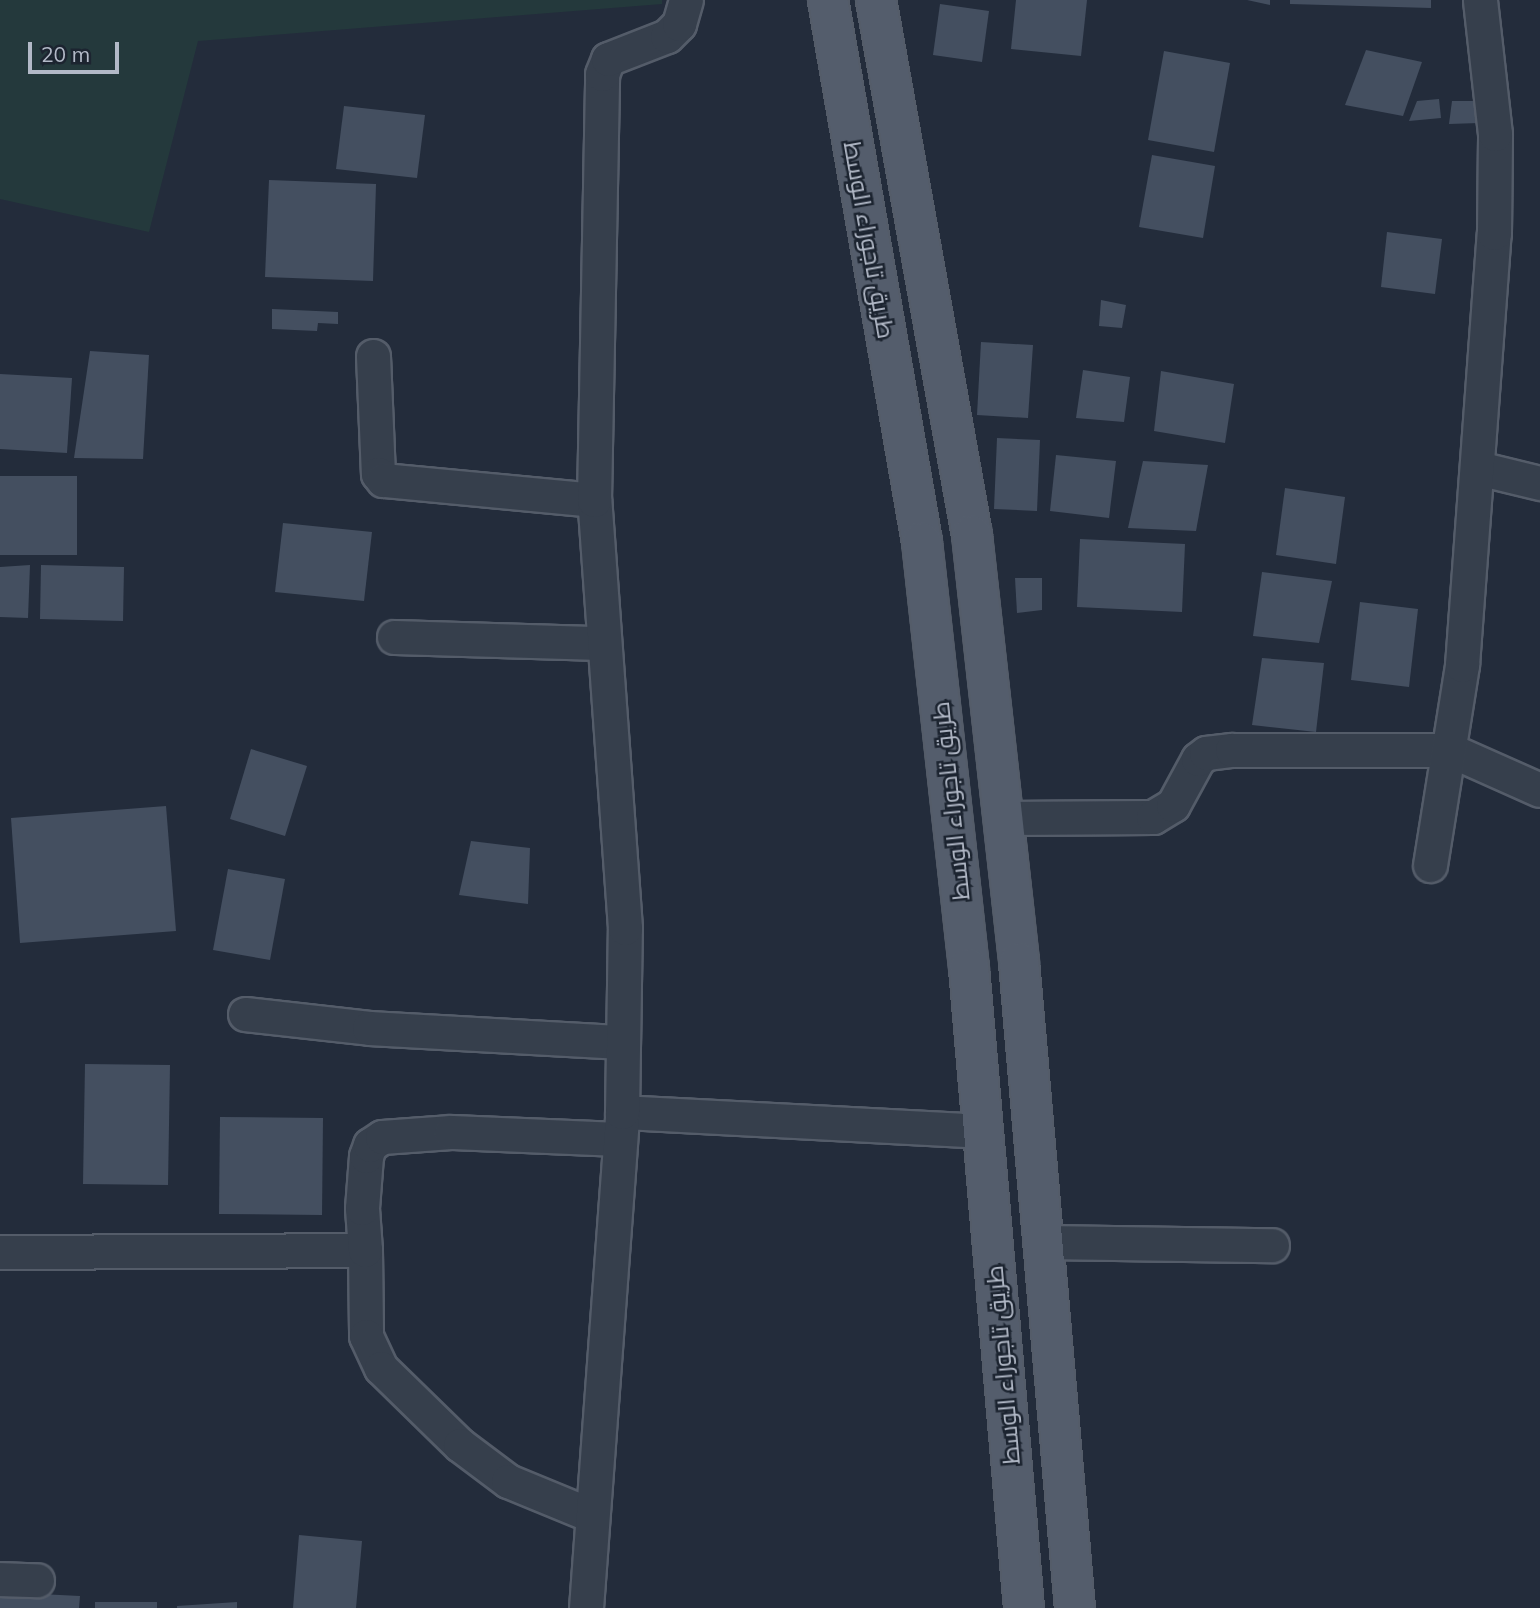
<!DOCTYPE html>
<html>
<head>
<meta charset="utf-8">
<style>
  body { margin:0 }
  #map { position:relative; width:1540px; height:1608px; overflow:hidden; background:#232c3b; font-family:Mulish,Cairo,sans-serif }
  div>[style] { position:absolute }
  .green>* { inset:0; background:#24393c }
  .building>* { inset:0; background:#444f60 }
  .roads { filter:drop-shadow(2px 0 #545c69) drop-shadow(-2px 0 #545c69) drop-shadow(0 2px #545c69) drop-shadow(0 -2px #545c69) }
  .street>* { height:33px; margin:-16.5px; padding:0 16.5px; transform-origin:16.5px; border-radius:16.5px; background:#363f4c }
  .primary>* { height:38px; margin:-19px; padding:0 19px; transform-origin:19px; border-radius:19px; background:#545d6c }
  span { translate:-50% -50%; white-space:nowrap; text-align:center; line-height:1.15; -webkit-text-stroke:5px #1c2430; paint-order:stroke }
  .street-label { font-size:24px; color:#b2b9c7 }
  .scale { position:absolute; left:28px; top:42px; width:91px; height:32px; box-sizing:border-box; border:4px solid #b2b9c7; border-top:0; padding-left:9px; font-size:21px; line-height:24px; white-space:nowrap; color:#b2b9c7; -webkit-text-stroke:5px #1c2430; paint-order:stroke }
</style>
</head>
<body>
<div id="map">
  <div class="green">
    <i style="clip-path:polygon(0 0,662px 0,662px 4px,198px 41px,149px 232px,0 199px)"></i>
  </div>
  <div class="building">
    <i style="clip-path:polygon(1016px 0,1087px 0,1081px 56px,1011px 49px)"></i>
    <i style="clip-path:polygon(1247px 0,1270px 0,1270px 5px)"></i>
    <i style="clip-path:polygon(1290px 0,1431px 0,1431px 8px,1290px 4px)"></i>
    <i style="clip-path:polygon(940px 4px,989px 11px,982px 62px,933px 55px)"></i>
    <i style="clip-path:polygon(1366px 50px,1422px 62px,1403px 116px,1345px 105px)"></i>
    <i style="clip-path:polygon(1164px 51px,1230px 63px,1214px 152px,1148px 140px)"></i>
    <i style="clip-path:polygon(1439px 99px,1441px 118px,1409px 121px,1417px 101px)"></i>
    <i style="clip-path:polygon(1452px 101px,1479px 101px,1479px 123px,1449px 124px)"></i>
    <i style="clip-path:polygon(344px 106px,425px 115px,417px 178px,336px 169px)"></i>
    <i style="clip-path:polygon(1152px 155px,1215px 166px,1203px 238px,1139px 227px)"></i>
    <i style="clip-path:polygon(269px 180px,376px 184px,373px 281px,265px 277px)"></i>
    <i style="clip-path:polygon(1387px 232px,1442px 239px,1435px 294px,1381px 287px)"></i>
    <i style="clip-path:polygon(1101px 300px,1126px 305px,1122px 328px,1099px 326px)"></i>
    <i style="clip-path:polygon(272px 309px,338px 312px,338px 324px,318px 323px,317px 331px,272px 329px)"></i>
    <i style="clip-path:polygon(981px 342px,1033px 345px,1028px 418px,977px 415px)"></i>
    <i style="clip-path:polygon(90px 351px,149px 355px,143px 459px,74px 458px)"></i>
    <i style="clip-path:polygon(1083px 370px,1130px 377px,1124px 422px,1076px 418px)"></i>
    <i style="clip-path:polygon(1161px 371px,1234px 384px,1225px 443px,1154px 431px)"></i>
    <i style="clip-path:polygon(0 374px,72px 378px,67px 453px,0 449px)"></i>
    <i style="clip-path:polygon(997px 438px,1040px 440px,1037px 511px,994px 509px)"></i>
    <i style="clip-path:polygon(1056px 455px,1116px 461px,1109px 518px,1050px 511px)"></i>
    <i style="clip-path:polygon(1143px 461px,1208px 465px,1196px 531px,1128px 528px)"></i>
    <i style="clip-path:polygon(0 476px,77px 476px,77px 555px,0 555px)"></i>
    <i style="clip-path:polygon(1285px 488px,1345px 497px,1336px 564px,1276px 555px)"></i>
    <i style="clip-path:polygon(283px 523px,372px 532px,364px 601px,275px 592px)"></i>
    <i style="clip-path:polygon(1080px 539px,1185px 544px,1182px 612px,1077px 607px)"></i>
    <i style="clip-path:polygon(30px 565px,28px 618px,0 617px,0 567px)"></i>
    <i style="clip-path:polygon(41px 565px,124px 567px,123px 621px,40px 619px)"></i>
    <i style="clip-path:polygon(1262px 572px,1332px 581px,1319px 643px,1253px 636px)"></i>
    <i style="clip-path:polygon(1015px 578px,1042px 578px,1042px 610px,1017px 613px)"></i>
    <i style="clip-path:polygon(1360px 602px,1418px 609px,1409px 687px,1351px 680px)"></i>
    <i style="clip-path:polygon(1262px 658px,1324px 663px,1316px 732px,1252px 725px)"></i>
    <i style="clip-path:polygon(251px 749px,307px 766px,285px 836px,230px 819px)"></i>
    <i style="clip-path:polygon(166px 806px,176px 931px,20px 943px,11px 818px)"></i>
    <i style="clip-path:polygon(471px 841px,530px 848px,528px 904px,459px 895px)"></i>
    <i style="clip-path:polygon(228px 869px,285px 879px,270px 960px,213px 950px)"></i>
    <i style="clip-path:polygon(85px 1064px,170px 1065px,168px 1185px,83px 1184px)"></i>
    <i style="clip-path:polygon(220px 1117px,323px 1118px,322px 1215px,219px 1214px)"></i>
    <i style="clip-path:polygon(299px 1535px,362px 1541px,356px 1608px,293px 1608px)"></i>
    <i style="clip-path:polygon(0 1592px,80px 1596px,79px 1608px,0 1608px)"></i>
    <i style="clip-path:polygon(95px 1602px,157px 1602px,157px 1608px,95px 1608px)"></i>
    <i style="clip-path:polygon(237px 1602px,237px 1608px,177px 1608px,177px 1606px)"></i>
  </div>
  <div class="roads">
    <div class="street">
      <i style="left:373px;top:356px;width:118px;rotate:87.6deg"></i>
      <i style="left:378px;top:474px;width:8px;rotate:50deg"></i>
      <i style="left:383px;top:480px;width:212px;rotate:5.4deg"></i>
      <i style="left:1478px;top:468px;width:64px;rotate:13.6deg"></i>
      <i style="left:394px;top:637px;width:207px;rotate:1.7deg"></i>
      <i style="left:1003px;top:818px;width:150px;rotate:-0.4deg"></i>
      <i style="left:1153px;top:817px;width:23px;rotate:-31deg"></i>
      <i style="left:1173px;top:805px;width:52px;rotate:-61.5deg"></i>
      <i style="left:1198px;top:759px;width:10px;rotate:-37deg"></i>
      <i style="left:1206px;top:753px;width:26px;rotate:-7deg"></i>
      <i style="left:1232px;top:750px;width:218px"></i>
      <i style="left:1450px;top:750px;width:98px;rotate:24deg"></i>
      <i style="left:1430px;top:865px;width:203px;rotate:-80.9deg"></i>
      <i style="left:1462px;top:665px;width:433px;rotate:-85.8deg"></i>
      <i style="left:1494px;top:233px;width:99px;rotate:-89.4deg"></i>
      <i style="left:1495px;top:134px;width:135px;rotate:-96.4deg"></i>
      <i style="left:245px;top:1014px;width:125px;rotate:6.4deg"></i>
      <i style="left:369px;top:1028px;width:253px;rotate:3.2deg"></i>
      <i style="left:622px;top:1112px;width:361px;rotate:3deg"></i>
      <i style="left:1043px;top:1242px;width:229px;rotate:0.8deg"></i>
      <i style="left:365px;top:1250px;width:86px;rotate:89.3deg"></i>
      <i style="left:366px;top:1336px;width:35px;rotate:65deg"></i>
      <i style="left:381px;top:1368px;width:110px;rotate:44.3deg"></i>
      <i style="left:460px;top:1445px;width:60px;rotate:36.9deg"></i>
      <i style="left:508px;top:1481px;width:90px;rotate:22.3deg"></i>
      <i style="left:0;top:1252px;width:365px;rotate:-0.3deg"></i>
      <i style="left:365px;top:1250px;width:42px;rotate:-94.1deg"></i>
      <i style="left:362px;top:1208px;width:52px;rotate:-85.6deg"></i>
      <i style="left:366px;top:1156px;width:12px;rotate:-70deg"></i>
      <i style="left:370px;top:1145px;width:14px;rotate:-34deg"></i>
      <i style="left:382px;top:1137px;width:69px;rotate:-4.1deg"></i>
      <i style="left:451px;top:1132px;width:169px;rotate:2.4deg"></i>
      <i style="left:0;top:1579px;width:37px;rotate:2deg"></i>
      <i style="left:586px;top:1608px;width:497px;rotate:-85.8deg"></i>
      <i style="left:622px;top:1112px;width:184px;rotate:-89.1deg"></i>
      <i style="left:625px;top:928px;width:429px;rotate:-94.1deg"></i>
      <i style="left:594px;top:500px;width:426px;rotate:-88.9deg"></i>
      <i style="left:602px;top:74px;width:16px;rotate:-68deg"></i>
      <i style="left:608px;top:59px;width:63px;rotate:-21.3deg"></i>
      <i style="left:667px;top:36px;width:17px;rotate:-45deg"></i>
      <i style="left:679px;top:24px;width:25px;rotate:-74deg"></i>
    </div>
    <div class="primary">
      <i style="left:828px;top:0;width:550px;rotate:80.16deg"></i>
      <i style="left:922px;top:542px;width:429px;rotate:83.7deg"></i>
      <i style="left:969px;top:968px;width:642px;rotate:85.09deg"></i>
      <i style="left:876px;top:0;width:544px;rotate:79.83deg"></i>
      <i style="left:972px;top:535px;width:430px;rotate:83.7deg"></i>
      <i style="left:1019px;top:962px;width:648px;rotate:85.05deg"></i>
    </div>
  </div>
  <div class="street-label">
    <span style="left:869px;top:240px;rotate:80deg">طريق تاجوراء الوسط</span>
    <span style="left:951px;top:801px;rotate:-96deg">طريق تاجوراء الوسط</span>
    <span style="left:1003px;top:1365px;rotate:-95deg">طريق تاجوراء الوسط</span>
  </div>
  <div class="scale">20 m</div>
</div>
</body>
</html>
